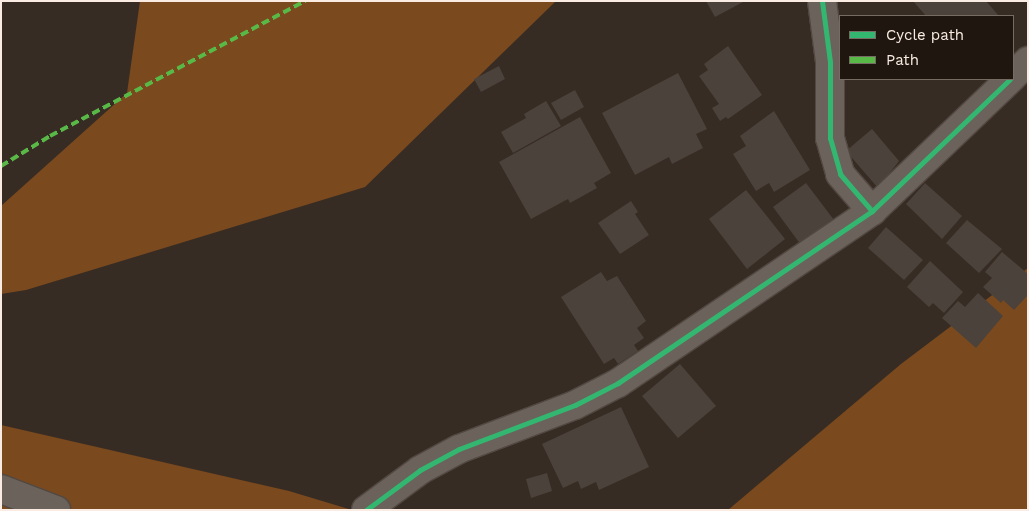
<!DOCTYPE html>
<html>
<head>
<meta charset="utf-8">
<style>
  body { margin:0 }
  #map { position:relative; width:1029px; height:511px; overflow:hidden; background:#372c24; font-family:"Work Sans",sans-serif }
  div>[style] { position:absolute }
  .forest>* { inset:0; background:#7b491e }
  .building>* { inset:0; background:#4b423b }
  .roads { filter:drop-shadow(1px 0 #524841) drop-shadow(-1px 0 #524841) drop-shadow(0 1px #524841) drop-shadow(0 -1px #524841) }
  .minor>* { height:28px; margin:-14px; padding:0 14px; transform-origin:14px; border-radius:14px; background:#6a625b }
  .tertiary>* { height:28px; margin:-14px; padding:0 14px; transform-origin:14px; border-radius:14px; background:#6a625b }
  .quiet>* { height:4px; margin-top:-2px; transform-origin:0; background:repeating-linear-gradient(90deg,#58b947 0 8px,transparent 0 12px) }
  .cycleway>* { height:5px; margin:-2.5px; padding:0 2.5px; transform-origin:2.5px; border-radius:2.5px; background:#33b770 }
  span { translate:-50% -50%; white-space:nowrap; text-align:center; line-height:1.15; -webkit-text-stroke:5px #1f1610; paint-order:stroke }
  .frame { position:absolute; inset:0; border:2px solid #faece3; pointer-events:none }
  .legend { position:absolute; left:839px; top:15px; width:175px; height:65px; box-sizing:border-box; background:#1f1610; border:1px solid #776c64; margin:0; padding:6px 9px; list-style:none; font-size:15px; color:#faece3 }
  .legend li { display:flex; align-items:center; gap:10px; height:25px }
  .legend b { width:25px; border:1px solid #776c64 }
</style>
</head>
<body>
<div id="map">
  <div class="forest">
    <i style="clip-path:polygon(140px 1px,556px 1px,365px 187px,26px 290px,1px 294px,1px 206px,127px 93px)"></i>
    <i style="clip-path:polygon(1028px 268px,1028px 510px,728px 510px,901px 364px)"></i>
    <i style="clip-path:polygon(1px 425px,289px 491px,352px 510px,1px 510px)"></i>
  </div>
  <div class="building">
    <i style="clip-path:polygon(706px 1px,745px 1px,715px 17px)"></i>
    <i style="clip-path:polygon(913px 1px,986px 1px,999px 16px,926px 16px)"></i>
    <i style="clip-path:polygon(728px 46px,762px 95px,728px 119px,726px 117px,720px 121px,712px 108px,719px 104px,699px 76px,708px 70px,704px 64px)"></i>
    <i style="clip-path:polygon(499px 66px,505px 79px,481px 92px,474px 79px)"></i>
    <i style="clip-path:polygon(678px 73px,707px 129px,696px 134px,703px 148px,672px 164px,669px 157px,635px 175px,602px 113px)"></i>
    <i style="clip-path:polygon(575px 90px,584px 107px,561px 120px,551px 103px)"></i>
    <i style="clip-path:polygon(546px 101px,561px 126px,513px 153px,501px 132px,526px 118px,524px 114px)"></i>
    <i style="clip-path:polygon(774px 111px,810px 170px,774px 192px,769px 183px,756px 191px,733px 154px,746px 146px,740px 136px)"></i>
    <i style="clip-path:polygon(580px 117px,611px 173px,594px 183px,597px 188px,570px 203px,568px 199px,531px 219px,499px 162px)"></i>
    <i style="clip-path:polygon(872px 129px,899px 161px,878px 188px,846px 151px)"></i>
    <i style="clip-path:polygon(806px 183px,834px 220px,801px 245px,773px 207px)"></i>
    <i style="clip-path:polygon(925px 183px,962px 216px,942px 239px,906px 204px)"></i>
    <i style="clip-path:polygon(746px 190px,785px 239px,747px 269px,709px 219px)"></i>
    <i style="clip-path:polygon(631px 201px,638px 212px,635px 214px,649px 235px,620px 254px,598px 223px)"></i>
    <i style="clip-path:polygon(967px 220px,1002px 249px,979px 273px,946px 243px)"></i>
    <i style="clip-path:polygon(886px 227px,923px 260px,904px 280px,868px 248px)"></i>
    <i style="clip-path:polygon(1002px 252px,1028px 274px,1028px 295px,1014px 310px,1003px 300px,1001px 303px,983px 287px,992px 278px,985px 272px)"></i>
    <i style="clip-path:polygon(930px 261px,963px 292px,944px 313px,933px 303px,929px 307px,907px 287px)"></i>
    <i style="clip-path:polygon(601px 272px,607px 281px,617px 276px,646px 321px,637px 328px,644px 338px,634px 345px,638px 351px,618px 364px,614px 358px,604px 364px,561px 297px)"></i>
    <i style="clip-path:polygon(978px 293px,1003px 316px,976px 348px,942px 318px,958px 301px,965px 307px)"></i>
    <i style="clip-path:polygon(680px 364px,716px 406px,678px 438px,642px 396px)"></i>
    <i style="clip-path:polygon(621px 407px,649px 467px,599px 490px,596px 482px,581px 489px,578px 481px,563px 488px,542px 444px)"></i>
    <i style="clip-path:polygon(547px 473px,552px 491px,531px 498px,526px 479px)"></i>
  </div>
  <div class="roads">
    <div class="minor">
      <i style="left:822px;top:1px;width:62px;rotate:82.5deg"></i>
      <i style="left:830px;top:62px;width:76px;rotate:90deg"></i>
      <i style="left:830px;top:138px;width:37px;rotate:74deg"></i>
      <i style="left:840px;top:174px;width:49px;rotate:49.1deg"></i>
      <i style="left:1013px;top:76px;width:21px;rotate:-45deg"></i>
      <i style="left:366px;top:510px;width:67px;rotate:-36.5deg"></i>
      <i style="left:420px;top:470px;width:44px;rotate:-28.3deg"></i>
      <i style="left:459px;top:449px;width:124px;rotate:-20.8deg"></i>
      <i style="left:575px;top:405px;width:48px;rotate:-27.1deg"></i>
      <i style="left:618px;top:383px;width:307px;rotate:-34.1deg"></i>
      <i style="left:872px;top:211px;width:191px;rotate:-43.7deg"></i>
    </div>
    <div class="tertiary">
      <i style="left:1px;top:489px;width:59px;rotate:20.9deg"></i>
    </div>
  </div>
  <div class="quiet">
    <i style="left:1px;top:166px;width:57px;rotate:-31.5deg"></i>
    <i style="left:50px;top:136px;width:289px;rotate:-27.9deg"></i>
  </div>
  <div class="cycleway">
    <i style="left:822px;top:1px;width:62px;rotate:82.5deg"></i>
    <i style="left:830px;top:62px;width:76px;rotate:90deg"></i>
    <i style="left:830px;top:138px;width:37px;rotate:74deg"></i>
    <i style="left:840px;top:174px;width:49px;rotate:49.1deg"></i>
    <i style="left:366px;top:510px;width:67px;rotate:-36.5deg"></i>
    <i style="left:420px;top:470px;width:44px;rotate:-28.3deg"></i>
    <i style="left:459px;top:449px;width:124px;rotate:-20.8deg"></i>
    <i style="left:575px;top:405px;width:48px;rotate:-27.1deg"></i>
    <i style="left:618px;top:383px;width:307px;rotate:-34.1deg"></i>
    <i style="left:872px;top:211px;width:191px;rotate:-43.7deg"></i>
  </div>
  <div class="frame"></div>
  <ul class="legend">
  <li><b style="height:6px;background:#33b770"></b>Cycle path</li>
  <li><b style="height:6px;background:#58b947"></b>Path</li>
  </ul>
</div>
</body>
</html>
